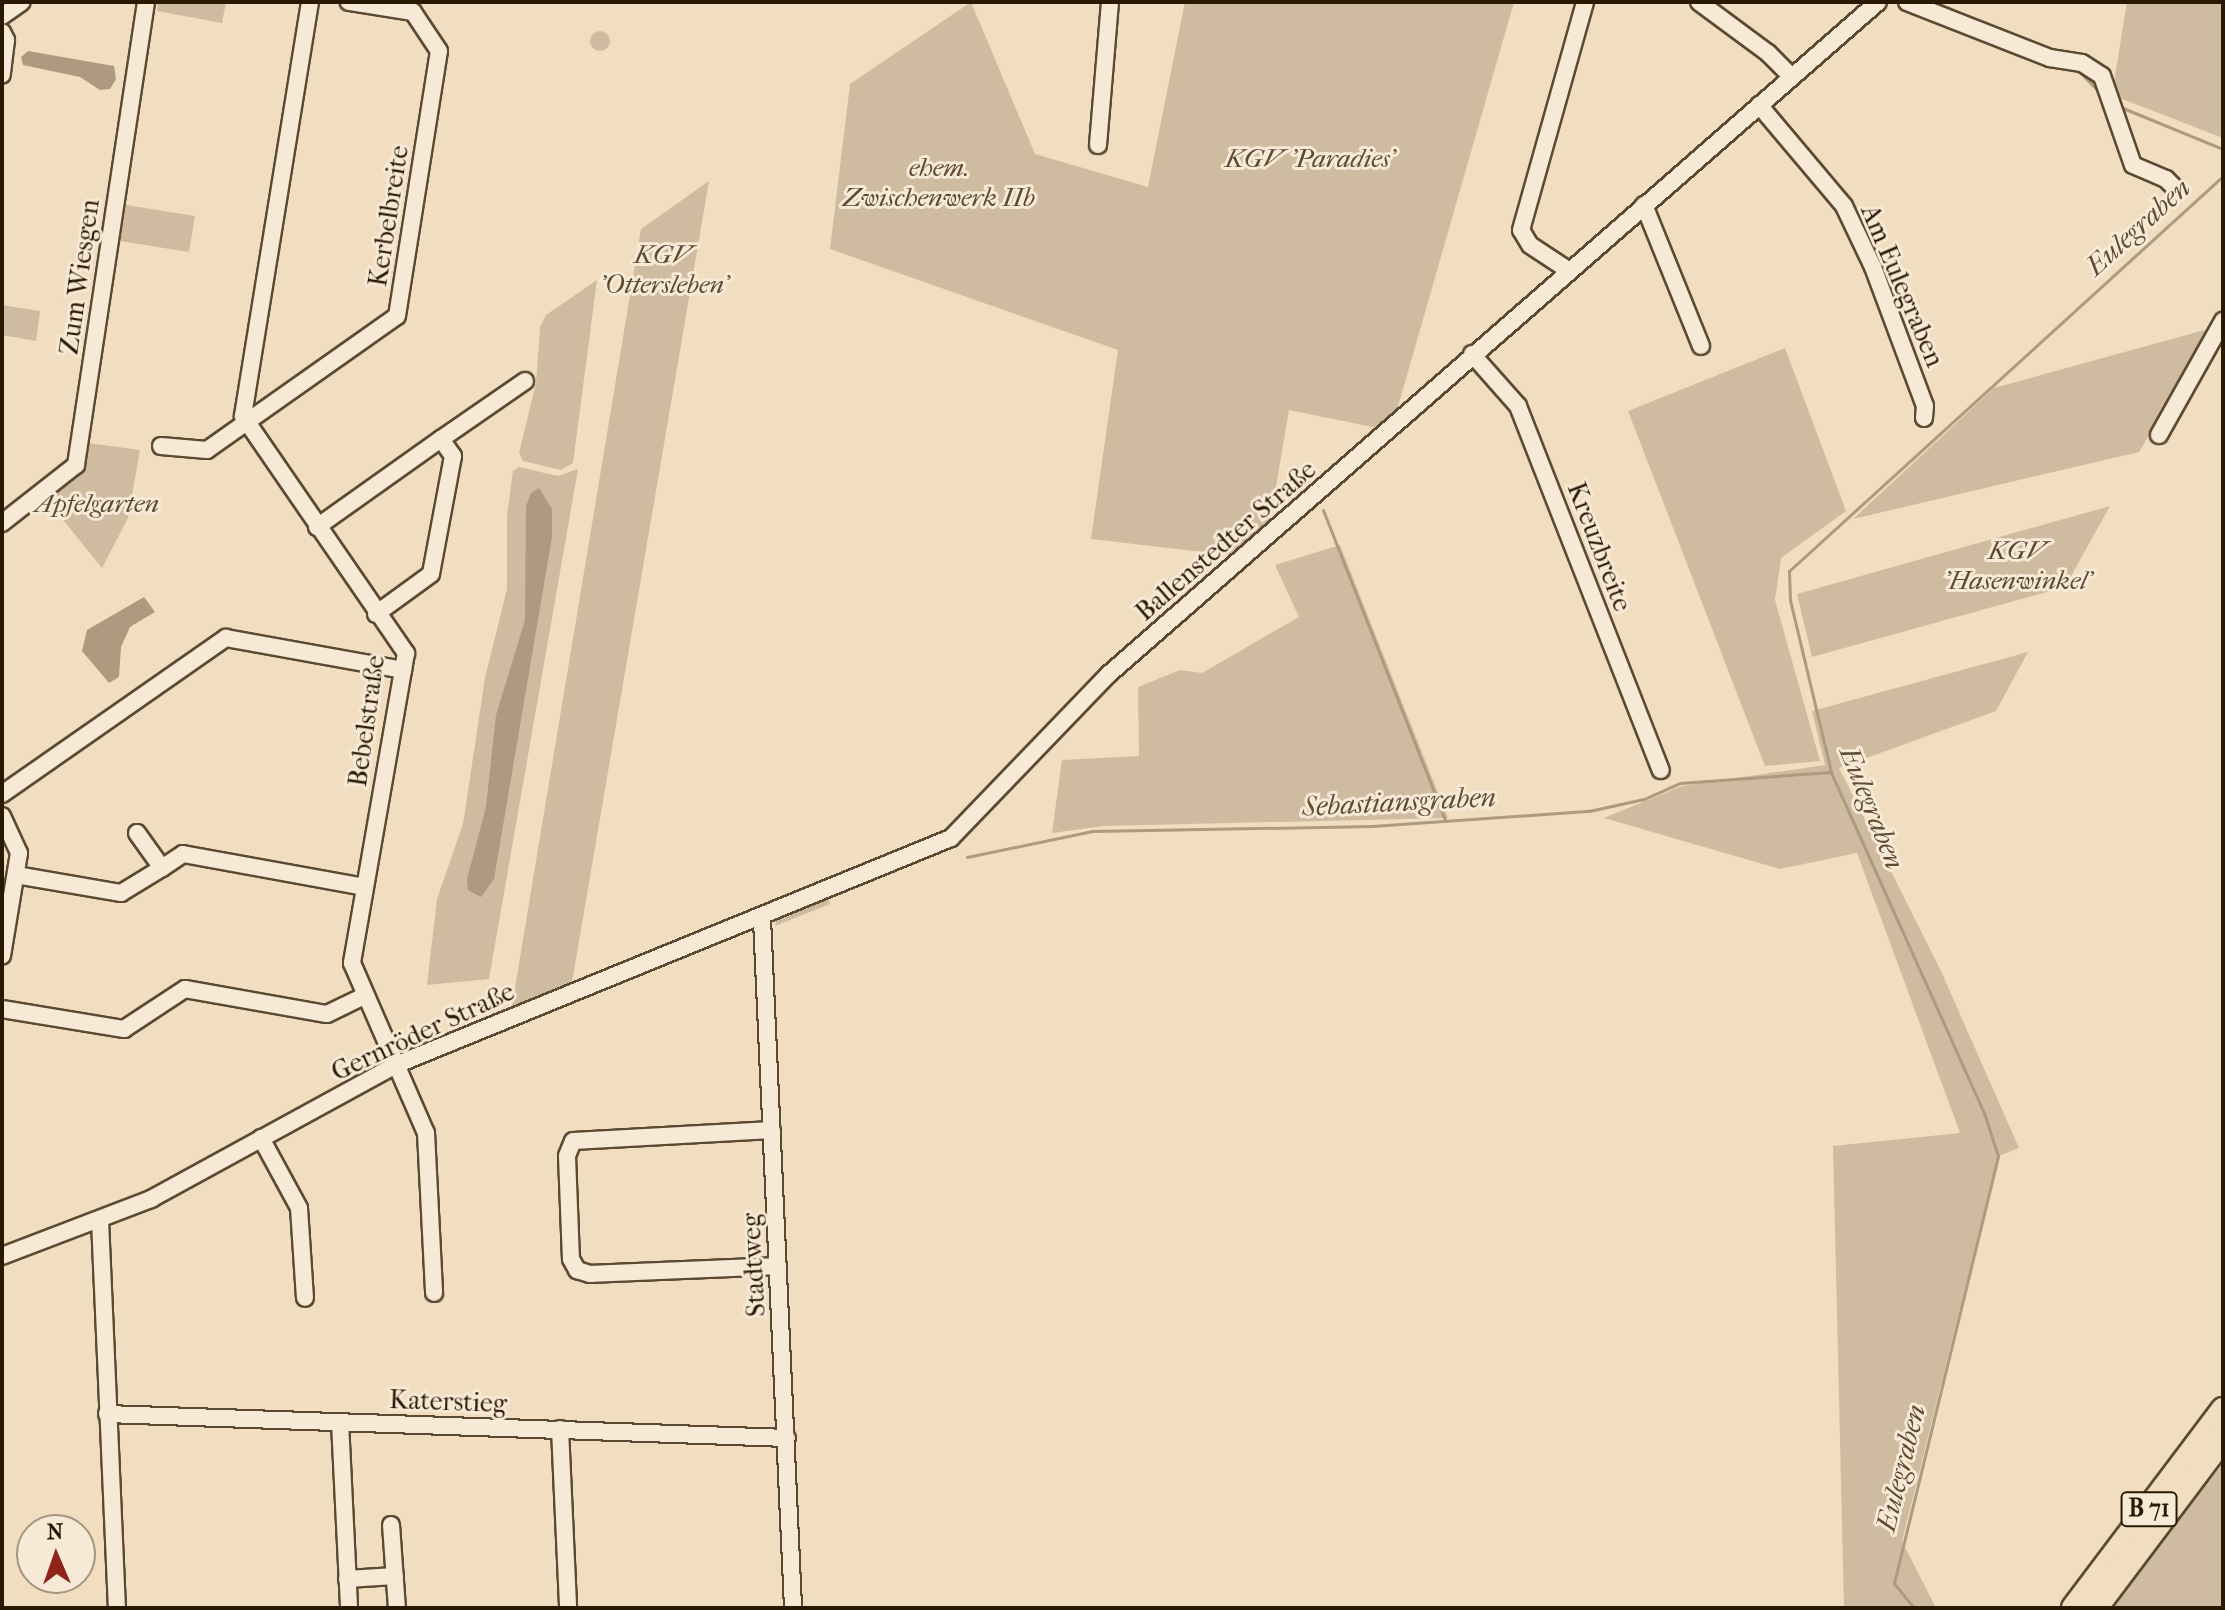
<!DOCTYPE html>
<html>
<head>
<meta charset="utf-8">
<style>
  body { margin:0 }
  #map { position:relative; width:2225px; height:1610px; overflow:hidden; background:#f1ddc0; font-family:"IM FELL French Canon",serif }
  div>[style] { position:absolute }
  .green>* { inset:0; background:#cfbca0 }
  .round { border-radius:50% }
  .water>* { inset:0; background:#ad9a7f }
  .stream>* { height:3px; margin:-1.5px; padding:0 1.5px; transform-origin:1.5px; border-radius:1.5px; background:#ad9a7f }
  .roads { filter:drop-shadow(2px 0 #5b4a31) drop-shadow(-2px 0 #5b4a31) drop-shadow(0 2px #5b4a31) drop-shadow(0 -2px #5b4a31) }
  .minor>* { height:16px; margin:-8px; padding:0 8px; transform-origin:8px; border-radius:8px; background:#f6e9d6 }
  .highway>* { height:24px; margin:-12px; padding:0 12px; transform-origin:12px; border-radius:12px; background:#f1ddc0 }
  span { translate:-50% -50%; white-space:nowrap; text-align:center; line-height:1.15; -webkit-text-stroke:6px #f6e9d6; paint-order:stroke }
  .shield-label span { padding:2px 6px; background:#f6e9d6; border:2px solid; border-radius:6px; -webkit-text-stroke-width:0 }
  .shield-label { font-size:24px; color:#291901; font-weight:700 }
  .park-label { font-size:26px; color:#5b4a31; font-style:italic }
  .street-label { font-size:26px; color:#291901 }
  .water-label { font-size:28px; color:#5e4d33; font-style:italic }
  .frame { position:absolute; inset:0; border:4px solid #291901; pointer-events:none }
  .north { position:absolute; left:16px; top:1514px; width:80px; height:80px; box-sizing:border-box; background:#f6e9d6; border:2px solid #a49681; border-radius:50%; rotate:358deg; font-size:22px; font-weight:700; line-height:32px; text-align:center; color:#291901 }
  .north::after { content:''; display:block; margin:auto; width:28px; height:36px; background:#8f2418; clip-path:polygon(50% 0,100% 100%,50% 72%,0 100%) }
</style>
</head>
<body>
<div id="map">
  <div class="green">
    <i style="clip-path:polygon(158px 2px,226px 2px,222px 23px,157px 11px)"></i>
    <i style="clip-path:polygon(971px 2px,1035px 154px,1148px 187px,1185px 2px,1514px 2px,1397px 410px,1402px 411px,1382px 429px,1289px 410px,1270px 522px,1229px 555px,1091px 539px,1118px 350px,830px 249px,850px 84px)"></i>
    <i style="clip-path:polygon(2127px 2px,2223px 2px,2223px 138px,2112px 95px)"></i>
    <i class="round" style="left:590px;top:31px;width:20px;height:20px"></i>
    <i style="clip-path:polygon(709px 181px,571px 988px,511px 1012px,641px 229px)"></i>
    <i style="clip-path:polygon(126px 205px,195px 216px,189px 252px,120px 241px)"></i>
    <i style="clip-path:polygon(597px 280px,573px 463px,561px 470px,523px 461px,519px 453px,536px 383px,540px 327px,546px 315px)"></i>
    <i style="clip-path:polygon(2px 305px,40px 311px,36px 341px,2px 335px)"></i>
    <i style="clip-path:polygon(2212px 328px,2139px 452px,1853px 519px,1994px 388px)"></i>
    <i style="clip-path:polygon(1785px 348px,1846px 511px,1781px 558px,1775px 600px,1820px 761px,1765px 766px,1628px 411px)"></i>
    <i style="clip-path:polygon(88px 443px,140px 450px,128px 518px,102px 568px,47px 500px,84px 471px)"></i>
    <i style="clip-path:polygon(519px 467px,558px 476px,578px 469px,489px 979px,427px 985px,437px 899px,463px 824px,485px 678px,507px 589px,507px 516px,513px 471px)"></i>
    <i style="clip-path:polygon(2110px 506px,2065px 587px,1812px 657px,1797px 594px)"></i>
    <i style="clip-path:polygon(1340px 545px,1448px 818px,1104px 826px,1052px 833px,1062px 760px,1139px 756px,1138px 687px,1180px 670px,1202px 673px,1299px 617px,1275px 565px)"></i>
    <i style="clip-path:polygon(2028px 652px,1996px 711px,1839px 768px,1941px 971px,2019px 1148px,1998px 1156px,1902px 1541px,1936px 1608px,1844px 1608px,1833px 1146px,1960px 1133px,1857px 853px,1780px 869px,1604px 818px,1682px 786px,1825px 765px,1812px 711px)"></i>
    <i style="clip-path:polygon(829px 899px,830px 904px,775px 926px,776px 921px)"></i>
    <i style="clip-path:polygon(2223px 1464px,2223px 1608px,2110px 1608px,2112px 1604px)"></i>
  </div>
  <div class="water">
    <i style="clip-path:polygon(28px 51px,114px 66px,116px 79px,110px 89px,100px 90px,80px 77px,23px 65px,21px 57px)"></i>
    <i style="clip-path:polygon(539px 488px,552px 509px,552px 537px,494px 879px,481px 897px,468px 890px,467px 879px,486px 807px,496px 715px,525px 620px,526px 506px,531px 493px)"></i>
    <i style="clip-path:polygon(144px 597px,155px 612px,130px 627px,121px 647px,119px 677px,109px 683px,82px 651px,87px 630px)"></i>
  </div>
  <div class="stream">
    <i style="left:1934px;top:2px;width:76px;rotate:22.5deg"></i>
    <i style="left:2077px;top:69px;width:36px;rotate:46deg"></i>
    <i style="left:2118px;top:106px;width:113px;rotate:22.3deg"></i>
    <i style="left:1323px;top:510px;width:332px;rotate:68.5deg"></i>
    <i style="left:967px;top:857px;width:128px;rotate:-11.7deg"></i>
    <i style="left:1092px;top:831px;width:280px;rotate:-1deg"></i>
    <i style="left:1372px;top:826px;width:218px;rotate:-4deg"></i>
    <i style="left:1589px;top:811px;width:56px;rotate:-12.3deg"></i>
    <i style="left:1644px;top:799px;width:39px;rotate:-24deg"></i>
    <i style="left:1680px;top:783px;width:151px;rotate:-4.2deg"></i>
    <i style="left:1914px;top:1608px;width:32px;rotate:-129deg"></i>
    <i style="left:1894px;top:1583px;width:439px;rotate:-76.3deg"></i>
    <i style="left:1998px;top:1156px;width:45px;rotate:-108deg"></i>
    <i style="left:1984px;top:1113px;width:374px;rotate:-114.2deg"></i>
    <i style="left:1831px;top:772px;width:177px;rotate:-103.4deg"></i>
    <i style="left:1790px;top:600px;width:29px;rotate:-92deg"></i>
    <i style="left:1789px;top:571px;width:587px;rotate:-42.31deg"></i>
  </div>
  <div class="roads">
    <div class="minor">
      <i style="left:310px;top:2px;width:419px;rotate:99.2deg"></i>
      <i style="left:243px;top:416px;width:288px;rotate:55.5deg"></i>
      <i style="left:406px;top:653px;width:315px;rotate:99.9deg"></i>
      <i style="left:352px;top:963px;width:185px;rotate:66.5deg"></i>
      <i style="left:426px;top:1133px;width:160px;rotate:87.1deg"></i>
      <i style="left:1699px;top:2px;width:86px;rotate:36.5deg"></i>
      <i style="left:1768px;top:53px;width:34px;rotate:45deg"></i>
      <i style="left:1907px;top:2px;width:154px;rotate:21.4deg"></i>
      <i style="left:2050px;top:58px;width:32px;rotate:9deg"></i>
      <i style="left:2082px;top:63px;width:24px;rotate:33deg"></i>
      <i style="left:2102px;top:76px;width:94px;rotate:70.8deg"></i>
      <i style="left:2133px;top:165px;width:36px;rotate:23deg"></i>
      <i style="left:2166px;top:179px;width:16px;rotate:45deg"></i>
      <i style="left:2px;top:16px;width:24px;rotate:-35deg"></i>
      <i style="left:2px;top:32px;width:9px;rotate:63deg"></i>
      <i style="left:6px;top:40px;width:35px;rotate:97deg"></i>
      <i style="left:1759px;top:105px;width:132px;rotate:49.9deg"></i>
      <i style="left:1844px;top:206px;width:68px;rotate:64.6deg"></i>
      <i style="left:1873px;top:267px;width:148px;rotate:69.5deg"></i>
      <i style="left:1925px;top:406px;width:12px;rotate:95deg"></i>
      <i style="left:1098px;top:145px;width:144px;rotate:-85.2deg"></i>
      <i style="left:1644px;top:205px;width:152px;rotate:68deg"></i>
      <i style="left:1568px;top:270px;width:45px;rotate:-146.7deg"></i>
      <i style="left:1530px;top:245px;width:17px;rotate:-121deg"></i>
      <i style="left:1521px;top:230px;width:237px;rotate:-74.3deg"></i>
      <i style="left:1472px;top:354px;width:69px;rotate:48.5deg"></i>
      <i style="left:1518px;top:406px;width:391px;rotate:68.6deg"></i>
      <i style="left:2159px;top:435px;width:131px;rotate:-60.7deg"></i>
      <i style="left:441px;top:439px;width:102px;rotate:-34.6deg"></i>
      <i style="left:161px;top:446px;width:46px;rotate:5deg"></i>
      <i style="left:207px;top:450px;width:232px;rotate:-35.2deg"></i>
      <i style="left:397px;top:316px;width:268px;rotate:-81deg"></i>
      <i style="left:439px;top:51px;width:47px;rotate:-123.7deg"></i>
      <i style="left:413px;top:12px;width:65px;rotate:-171.1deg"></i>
      <i style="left:2px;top:523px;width:94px;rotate:-38.1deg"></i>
      <i style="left:76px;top:465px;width:468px;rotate:-81.4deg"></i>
      <i style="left:317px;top:527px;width:152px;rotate:-35.4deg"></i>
      <i style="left:441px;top:439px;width:21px;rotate:55deg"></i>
      <i style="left:453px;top:456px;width:120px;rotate:100.6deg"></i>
      <i style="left:431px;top:574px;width:68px;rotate:144deg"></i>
      <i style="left:2px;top:794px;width:273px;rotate:-34.9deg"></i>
      <i style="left:226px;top:638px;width:180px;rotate:10.2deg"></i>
      <i style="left:2px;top:816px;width:41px;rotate:65.3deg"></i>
      <i style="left:19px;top:853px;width:104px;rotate:99.4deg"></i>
      <i style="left:162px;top:868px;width:25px;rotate:-34deg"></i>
      <i style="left:183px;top:854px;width:184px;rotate:10.3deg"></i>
      <i style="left:16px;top:875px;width:107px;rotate:9.7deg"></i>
      <i style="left:121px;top:893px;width:48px;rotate:-31.4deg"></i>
      <i style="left:162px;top:868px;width:43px;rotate:-125.5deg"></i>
      <i style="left:762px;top:919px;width:690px;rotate:87.42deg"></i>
      <i style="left:2px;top:1009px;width:124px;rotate:9.3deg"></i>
      <i style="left:124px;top:1029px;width:73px;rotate:-33.3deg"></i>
      <i style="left:185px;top:989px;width:144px;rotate:10deg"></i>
      <i style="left:327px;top:1014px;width:41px;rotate:-25.9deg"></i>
      <i style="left:772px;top:1130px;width:199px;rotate:176.8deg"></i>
      <i style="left:573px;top:1141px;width:16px;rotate:112deg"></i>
      <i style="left:567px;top:1156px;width:103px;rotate:87.8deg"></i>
      <i style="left:571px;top:1259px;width:13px;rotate:61deg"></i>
      <i style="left:577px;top:1270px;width:14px;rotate:17deg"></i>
      <i style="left:590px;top:1274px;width:188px;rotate:-2.4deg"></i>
      <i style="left:261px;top:1138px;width:80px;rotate:61.5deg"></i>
      <i style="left:299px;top:1208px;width:90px;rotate:86.2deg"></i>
      <i style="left:100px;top:1220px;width:388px;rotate:87.5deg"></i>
      <i style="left:2px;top:1256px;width:160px;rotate:-20.9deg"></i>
      <i style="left:151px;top:1199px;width:281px;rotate:-28.7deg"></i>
      <i style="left:398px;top:1064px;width:597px;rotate:-22.23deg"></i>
      <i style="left:951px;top:838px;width:228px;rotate:-46.1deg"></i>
      <i style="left:1109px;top:674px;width:1021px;rotate:-41.15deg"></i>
      <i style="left:107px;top:1414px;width:680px;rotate:2.02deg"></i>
      <i style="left:340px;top:1422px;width:186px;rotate:87.2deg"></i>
      <i style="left:560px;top:1429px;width:179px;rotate:87.4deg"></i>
      <i style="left:391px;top:1525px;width:83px;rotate:85.9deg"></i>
      <i style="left:347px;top:1579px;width:48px;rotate:-3.6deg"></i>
    </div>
    <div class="highway">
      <i style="left:2074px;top:1608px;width:248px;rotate:-53deg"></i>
      <i style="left:2095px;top:1608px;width:213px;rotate:-53deg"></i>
    </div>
  </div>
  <div class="shield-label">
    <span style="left:2149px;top:1509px">B 71</span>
  </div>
  <div class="park-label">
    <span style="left:1310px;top:159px">KGV 'Paradies'</span>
    <span style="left:939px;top:183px">ehem.<br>Zwischenwerk IIb</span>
    <span style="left:664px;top:270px">KGV<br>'Ottersleben'</span>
    <span style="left:97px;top:504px">Apfelgarten</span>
    <span style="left:2018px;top:566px">KGV<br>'Hasenwinkel'</span>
  </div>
  <div class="street-label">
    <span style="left:389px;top:216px;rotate:-81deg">Kerbelbreite</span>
    <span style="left:80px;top:277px;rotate:-82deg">Zum Wiesgen</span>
    <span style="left:1902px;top:286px;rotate:67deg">Am Eulegraben</span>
    <span style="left:1226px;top:541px;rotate:-41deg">Ballenstedter Straße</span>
    <span style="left:1599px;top:547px;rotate:69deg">Kreuzbreite</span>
    <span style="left:367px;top:721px;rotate:-82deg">Bebelstraße</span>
    <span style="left:423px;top:1032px;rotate:-25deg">Gernröder Straße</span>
    <span style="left:754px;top:1265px;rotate:-93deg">Stadtweg</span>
    <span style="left:448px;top:1402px;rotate:2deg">Katerstieg</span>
  </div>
  <div class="water-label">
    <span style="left:2138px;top:227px;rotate:-42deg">Eulegraben</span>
    <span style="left:1399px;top:802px;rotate:-3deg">Sebastiansgraben</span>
    <span style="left:1872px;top:808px;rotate:68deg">Eulegraben</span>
    <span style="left:1901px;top:1468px;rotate:-76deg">Eulegraben</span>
  </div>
  <div class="frame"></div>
  <div class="north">N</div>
</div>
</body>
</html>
